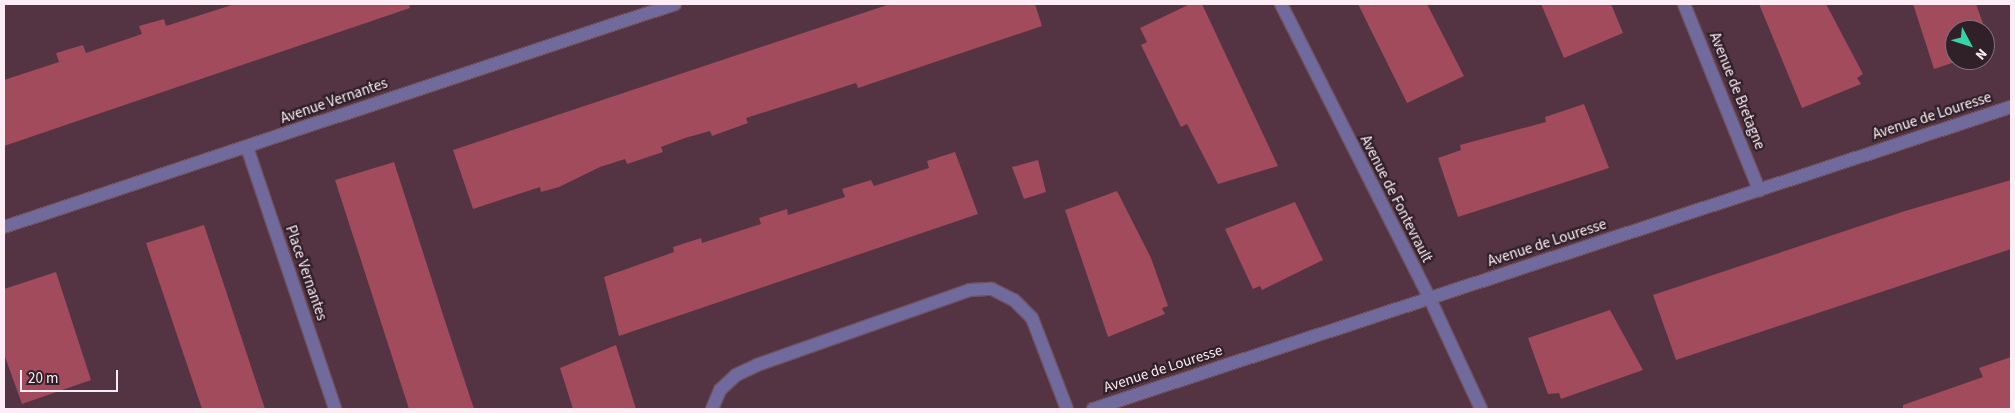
<!DOCTYPE html>
<html>
<head>
<meta charset="utf-8">
<style>
  body { margin:0 }
  #map { position:relative; width:2015px; height:413px; overflow:hidden; background:#543343; font-family:"Source Sans 3",sans-serif }
  div>[style] { position:absolute }
  .building>* { inset:0; background:#a14b5c }
  .roads { filter:drop-shadow(1px 0 #6f515f) drop-shadow(-1px 0 #6f515f) drop-shadow(0 1px #6f515f) drop-shadow(0 -1px #6f515f) }
  .minor>* { height:12px; margin:-6px; padding:0 6px; transform-origin:6px; border-radius:6px; background:#706a9d }
  span { translate:-50% -50%; white-space:nowrap; text-align:center; line-height:1.15; -webkit-text-stroke:4.5px #302028; paint-order:stroke }
  .street-label { font-size:15px; color:#feedf4 }
  .frame { position:absolute; inset:0; border:5px solid #feedf4; pointer-events:none }
  .north { position:absolute; left:1945px; top:20px; width:50px; height:50px; box-sizing:border-box; background:#302028; border:1px solid #82727a; border-radius:50%; rotate:130deg; font-size:14px; font-weight:700; line-height:20px; text-align:center; color:#feedf4 }
  .north::after { content:''; display:block; margin:auto; width:18px; height:22px; background:#35d4a7; clip-path:polygon(50% 0,100% 100%,50% 72%,0 100%) }
  .scale { position:absolute; left:20px; top:370px; width:98px; height:22px; box-sizing:border-box; border:2px solid #feedf4; border-top:0; padding-left:6px; font-size:15px; line-height:18px; white-space:nowrap; color:#feedf4; -webkit-text-stroke:4px #302028; paint-order:stroke }
</style>
</head>
<body>
<div id="map">
  <div class="building">
    <i style="clip-path:polygon(235px 4px,409px 4px,410px 8px,4px 146px,4px 80px,59px 62px,56px 53px,83px 45px,86px 53px,142px 34px,139px 26px,164px 19px,166px 26px)"></i>
    <i style="clip-path:polygon(890px 4px,1035px 4px,1042px 26px,858px 88px,856px 83px,746px 118px,748px 123px,712px 136px,710px 131px,685px 138px,661px 147px,663px 152px,627px 164px,625px 159px,600px 167px,559px 187px,541px 192px,540px 187px,473px 209px,453px 150px)"></i>
    <i style="clip-path:polygon(1190px 4px,1202px 4px,1278px 166px,1218px 184px,1187px 124px,1181px 127px,1141px 45px,1147px 42px,1140px 28px)"></i>
    <i style="clip-path:polygon(1358px 4px,1427px 4px,1464px 76px,1407px 103px)"></i>
    <i style="clip-path:polygon(1541px 4px,1611px 4px,1623px 33px,1564px 58px)"></i>
    <i style="clip-path:polygon(1759px 4px,1826px 4px,1863px 74px,1857px 78px,1861px 84px,1802px 108px)"></i>
    <i style="clip-path:polygon(1913px 4px,1976px 4px,1992px 49px,1985px 52px,1985px 30px,1955px 30px,1955px 60px,1961px 60px,1934px 69px)"></i>
    <i style="clip-path:polygon(1584px 104px,1609px 168px,1458px 217px,1438px 158px,1461px 150px,1460px 145px,1546px 122px,1545px 117px)"></i>
    <i style="clip-path:polygon(955px 152px,978px 214px,619px 336px,604px 277px,674px 252px,673px 247px,701px 238px,702px 243px,761px 224px,759px 218px,787px 209px,788px 215px,845px 197px,842px 189px,871px 180px,874px 186px,929px 168px,927px 161px)"></i>
    <i style="clip-path:polygon(1038px 160px,1046px 192px,1024px 199px,1012px 167px)"></i>
    <i style="clip-path:polygon(394px 162px,446px 324px,474px 409px,409px 409px,335px 180px)"></i>
    <i style="clip-path:polygon(2011px 180px,2011px 249px,1676px 360px,1653px 295px,1905px 211px)"></i>
    <i style="clip-path:polygon(1117px 191px,1151px 258px,1168px 306px,1162px 308px,1165px 314px,1108px 337px,1065px 210px)"></i>
    <i style="clip-path:polygon(1295px 202px,1323px 260px,1262px 290px,1260px 286px,1253px 289px,1225px 229px)"></i>
    <i style="clip-path:polygon(204px 225px,226px 291px,265px 409px,202px 409px,146px 243px)"></i>
    <i style="clip-path:polygon(56px 272px,91px 380px,22px 404px,4px 354px,4px 289px)"></i>
    <i style="clip-path:polygon(1610px 310px,1643px 370px,1561px 399px,1559px 393px,1548px 394px,1528px 338px)"></i>
    <i style="clip-path:polygon(616px 345px,636px 409px,573px 409px,560px 368px)"></i>
    <i style="clip-path:polygon(2011px 357px,2011px 409px,1903px 409px,1903px 405px,1983px 377px,1979px 368px)"></i>
  </div>
  <div class="roads">
    <div class="minor">
      <i style="left:1281px;top:4px;width:330px;rotate:63.2deg"></i>
      <i style="left:1430px;top:299px;width:121px;rotate:65.1deg"></i>
      <i style="left:1684px;top:4px;width:201px;rotate:68deg"></i>
      <i style="left:247px;top:147px;width:276px;rotate:71.4deg"></i>
      <i style="left:4px;top:227px;width:707px;rotate:-18.38deg"></i>
      <i style="left:712px;top:409px;width:21px;rotate:-67deg"></i>
      <i style="left:720px;top:390px;width:22px;rotate:-43deg"></i>
      <i style="left:736px;top:375px;width:23px;rotate:-25deg"></i>
      <i style="left:757px;top:365px;width:226px;rotate:-19.4deg"></i>
      <i style="left:970px;top:290px;width:22px;rotate:-3deg"></i>
      <i style="left:992px;top:289px;width:25px;rotate:27deg"></i>
      <i style="left:1014px;top:300px;width:25px;rotate:45deg"></i>
      <i style="left:1032px;top:318px;width:97px;rotate:69deg"></i>
      <i style="left:1093px;top:409px;width:966px;rotate:-18.21deg"></i>
    </div>
  </div>
  <div class="street-label">
    <span style="left:1737px;top:91px;rotate:68deg">Avenue de Bretagne</span>
    <span style="left:334px;top:101px;rotate:-19deg">Avenue Vernantes</span>
    <span style="left:1932px;top:116px;rotate:-18deg">Avenue de Louresse</span>
    <span style="left:1396px;top:199px;rotate:63deg">Avenue de Fontevrault</span>
    <span style="left:1547px;top:243px;rotate:-18deg">Avenue de Louresse</span>
    <span style="left:306px;top:273px;rotate:71deg">Place Vernantes</span>
    <span style="left:1163px;top:369px;rotate:-18deg">Avenue de Louresse</span>
  </div>
  <div class="frame"></div>
  <div class="north">N</div>
  <div class="scale">20 m</div>
</div>
</body>
</html>
